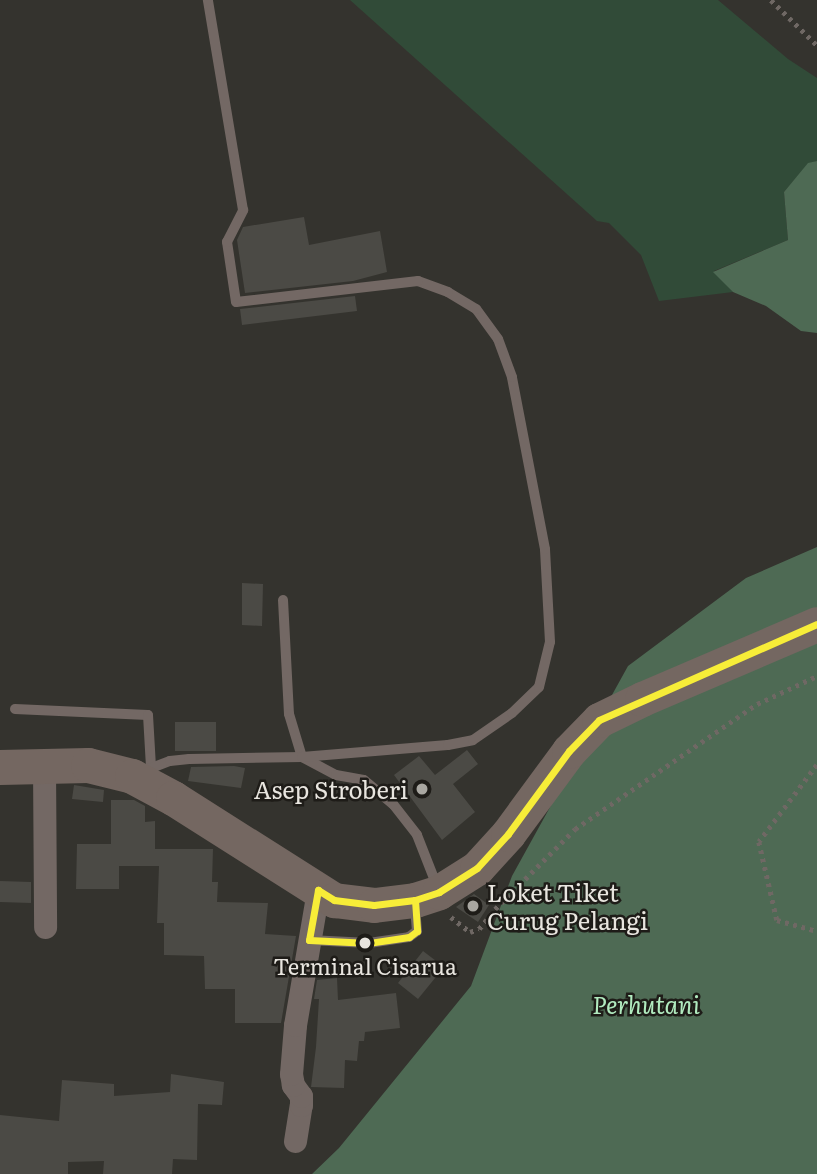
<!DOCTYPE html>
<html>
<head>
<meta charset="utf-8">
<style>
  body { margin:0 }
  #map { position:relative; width:817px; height:1174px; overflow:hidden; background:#34332e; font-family:Literata,serif }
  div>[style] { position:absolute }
  .green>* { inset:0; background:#314b38 }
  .forest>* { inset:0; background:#4e6a54 }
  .building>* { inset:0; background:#4b4a45 }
  .path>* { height:4.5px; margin-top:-2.25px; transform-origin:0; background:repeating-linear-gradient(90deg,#6f6864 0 3.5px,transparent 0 8.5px) }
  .service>* { height:10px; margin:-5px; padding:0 5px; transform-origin:5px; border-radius:5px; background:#736864 }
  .minor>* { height:23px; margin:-11.5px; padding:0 11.5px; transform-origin:11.5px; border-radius:11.5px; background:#736864 }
  .primary>* { height:35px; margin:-17.5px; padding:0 17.5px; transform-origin:17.5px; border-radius:17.5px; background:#746761 }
  .bus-1>* { height:7px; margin:-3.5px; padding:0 3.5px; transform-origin:3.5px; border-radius:3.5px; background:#f7ed38 }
  .dots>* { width:19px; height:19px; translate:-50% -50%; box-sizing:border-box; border:4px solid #1e1c18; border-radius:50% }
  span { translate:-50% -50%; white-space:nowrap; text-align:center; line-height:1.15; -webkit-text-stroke:5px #1e1c18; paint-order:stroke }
  .bus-label { font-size:22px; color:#e8e5df }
  .poi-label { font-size:24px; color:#e8e5df }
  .right { translate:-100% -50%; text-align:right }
  .left { translate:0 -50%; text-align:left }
  .park-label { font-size:24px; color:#b1ebbf; font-style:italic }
</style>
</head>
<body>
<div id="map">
  <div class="green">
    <i style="clip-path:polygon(350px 0,718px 0,788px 59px,817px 78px,817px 161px,808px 164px,784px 192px,788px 240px,714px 271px,733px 292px,659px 301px,641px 255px,609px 223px,597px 221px)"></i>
  </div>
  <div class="forest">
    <i style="clip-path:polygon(817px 161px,817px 333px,801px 331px,766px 306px,733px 292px,713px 272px,788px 240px,784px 192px,808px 163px)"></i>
    <i style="clip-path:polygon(817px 547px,817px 1174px,312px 1174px,339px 1148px,471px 986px,512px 876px,628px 666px,746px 578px)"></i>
  </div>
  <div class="building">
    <i style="clip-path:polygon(304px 217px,309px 245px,380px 231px,387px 272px,353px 281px,245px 293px,237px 240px,243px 227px)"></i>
    <i style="clip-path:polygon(355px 296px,357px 311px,242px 325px,240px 309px)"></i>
    <i style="clip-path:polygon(242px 583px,263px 584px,262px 626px,242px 625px)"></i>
    <i style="clip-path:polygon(175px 722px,216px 722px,216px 751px,175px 751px)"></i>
    <i style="clip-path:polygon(467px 750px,478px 764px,453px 784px,475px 812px,442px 840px,394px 775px,419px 756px,435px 775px)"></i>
    <i style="clip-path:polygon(234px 766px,245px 768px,241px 788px,188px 781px,191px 767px)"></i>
    <i style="clip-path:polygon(74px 785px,104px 790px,103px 802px,72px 799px)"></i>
    <i style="clip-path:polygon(111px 800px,134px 800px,145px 806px,145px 822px,155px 821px,155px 849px,213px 849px,212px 882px,218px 882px,217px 902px,268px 903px,265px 934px,296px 936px,281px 1023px,235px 1023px,235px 989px,205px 989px,204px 956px,164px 955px,164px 923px,157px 923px,159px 866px,119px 866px,119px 889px,76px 889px,77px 844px,111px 844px)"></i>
    <i style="clip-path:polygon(0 881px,31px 882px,31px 903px,0 902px)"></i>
    <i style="clip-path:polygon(474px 894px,489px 905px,478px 922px,456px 907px)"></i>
    <i style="clip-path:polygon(423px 951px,444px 967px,418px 999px,398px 983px)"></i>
    <i style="clip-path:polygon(337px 978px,338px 1000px,396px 993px,400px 1028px,365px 1032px,364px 1041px,359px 1041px,357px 1061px,345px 1060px,344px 1088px,311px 1087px,316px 1047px,319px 999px,314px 999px,317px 980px)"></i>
    <i style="clip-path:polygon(171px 1074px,224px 1082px,222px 1105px,198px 1104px,197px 1160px,173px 1159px,172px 1174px,103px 1174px,104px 1161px,68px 1162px,68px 1174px,0 1174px,0 1115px,59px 1121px,62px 1080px,114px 1084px,114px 1096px,170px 1092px)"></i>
  </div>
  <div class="path">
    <i style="left:771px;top:0;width:64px;rotate:44.4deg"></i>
    <i style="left:817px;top:765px;width:96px;rotate:127deg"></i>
    <i style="left:759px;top:842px;width:80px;rotate:77deg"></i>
    <i style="left:777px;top:920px;width:41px;rotate:15.4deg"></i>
    <i style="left:451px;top:917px;width:24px;rotate:38deg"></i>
    <i style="left:470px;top:932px;width:9px;rotate:-18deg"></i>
    <i style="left:479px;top:929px;width:26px;rotate:-51deg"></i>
    <i style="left:495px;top:909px;width:113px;rotate:-45deg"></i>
    <i style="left:575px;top:829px;width:221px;rotate:-34.5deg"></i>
    <i style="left:757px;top:704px;width:66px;rotate:-25deg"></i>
  </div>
  <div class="service">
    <i style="left:283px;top:600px;width:114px;rotate:87deg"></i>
    <i style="left:289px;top:714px;width:45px;rotate:73.2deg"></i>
    <i style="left:302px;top:757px;width:38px;rotate:28deg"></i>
    <i style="left:336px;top:775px;width:28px;rotate:10deg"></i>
    <i style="left:364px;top:780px;width:38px;rotate:40deg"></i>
    <i style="left:393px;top:804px;width:39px;rotate:52deg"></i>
    <i style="left:417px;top:835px;width:55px;rotate:68.6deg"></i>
    <i style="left:15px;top:709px;width:133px;rotate:2.6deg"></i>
    <i style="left:148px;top:715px;width:52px;rotate:86.7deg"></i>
    <i style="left:141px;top:772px;width:31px;rotate:-21deg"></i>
    <i style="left:170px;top:761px;width:19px;rotate:-6deg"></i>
    <i style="left:189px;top:759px;width:113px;rotate:-1deg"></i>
    <i style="left:302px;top:757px;width:146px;rotate:-4.7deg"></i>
    <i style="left:448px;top:745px;width:25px;rotate:-11deg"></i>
    <i style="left:473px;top:740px;width:47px;rotate:-34.7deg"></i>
    <i style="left:512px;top:713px;width:37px;rotate:-44deg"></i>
    <i style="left:539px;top:687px;width:46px;rotate:-76.3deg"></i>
    <i style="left:550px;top:642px;width:93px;rotate:-93.1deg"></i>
    <i style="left:545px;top:549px;width:175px;rotate:-100.9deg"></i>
    <i style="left:512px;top:377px;width:40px;rotate:-110.2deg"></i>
    <i style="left:498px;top:339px;width:37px;rotate:-126deg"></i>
    <i style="left:476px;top:309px;width:33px;rotate:-149deg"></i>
    <i style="left:448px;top:292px;width:32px;rotate:-160deg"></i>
    <i style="left:418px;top:281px;width:183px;rotate:173.4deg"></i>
    <i style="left:236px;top:302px;width:61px;rotate:-98.5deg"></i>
    <i style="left:227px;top:242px;width:36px;rotate:-63deg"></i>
    <i style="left:243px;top:210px;width:213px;rotate:-99.5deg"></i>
    <i style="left:309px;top:940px;width:60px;rotate:2.9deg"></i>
    <i style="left:369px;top:943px;width:40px;rotate:-8.5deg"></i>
    <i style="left:409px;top:937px;width:10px;rotate:-37deg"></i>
    <i style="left:417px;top:931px;width:25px;rotate:-95deg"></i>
  </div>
  <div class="minor">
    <i style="left:44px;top:766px;width:161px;rotate:89.6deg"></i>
    <i style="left:295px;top:1141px;width:36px;rotate:-81deg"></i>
    <i style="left:301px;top:1105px;width:9px;rotate:-90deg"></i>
    <i style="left:301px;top:1096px;width:14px;rotate:-126deg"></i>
    <i style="left:293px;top:1085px;width:11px;rotate:-100deg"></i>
    <i style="left:291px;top:1074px;width:49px;rotate:-85.3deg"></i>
    <i style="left:295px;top:1025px;width:137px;rotate:-80.3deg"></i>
  </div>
  <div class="primary">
    <i style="left:0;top:767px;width:88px;rotate:-1.3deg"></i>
    <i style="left:88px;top:765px;width:45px;rotate:14deg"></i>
    <i style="left:132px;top:776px;width:47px;rotate:28.2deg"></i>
    <i style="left:173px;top:798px;width:191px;rotate:32.4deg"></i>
    <i style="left:334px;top:900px;width:40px;rotate:7.1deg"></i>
    <i style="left:374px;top:905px;width:41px;rotate:-7deg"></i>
    <i style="left:415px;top:900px;width:25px;rotate:-18deg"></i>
    <i style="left:439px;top:892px;width:45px;rotate:-32.3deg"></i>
    <i style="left:477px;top:868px;width:46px;rotate:-47.6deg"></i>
    <i style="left:508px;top:834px;width:103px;rotate:-53.7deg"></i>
    <i style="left:569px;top:751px;width:43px;rotate:-45.9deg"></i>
    <i style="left:599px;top:720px;width:48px;rotate:-26deg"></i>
    <i style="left:642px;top:699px;width:190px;rotate:-23.2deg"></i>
  </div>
  <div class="bus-1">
    <i style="left:318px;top:890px;width:19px;rotate:32deg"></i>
    <i style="left:334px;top:900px;width:40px;rotate:7.1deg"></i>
    <i style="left:374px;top:905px;width:41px;rotate:-7deg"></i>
    <i style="left:415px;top:900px;width:31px;rotate:86deg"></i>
    <i style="left:417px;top:931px;width:10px;rotate:143deg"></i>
    <i style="left:409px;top:937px;width:40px;rotate:171.5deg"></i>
    <i style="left:369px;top:943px;width:60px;rotate:-177.1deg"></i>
    <i style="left:309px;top:940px;width:51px;rotate:-79.8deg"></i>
    <i style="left:415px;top:900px;width:25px;rotate:-18deg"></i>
    <i style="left:439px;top:892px;width:45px;rotate:-32.3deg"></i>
    <i style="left:477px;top:868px;width:46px;rotate:-47.6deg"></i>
    <i style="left:508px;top:834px;width:103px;rotate:-53.7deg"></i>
    <i style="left:569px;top:751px;width:43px;rotate:-45.9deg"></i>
    <i style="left:599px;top:720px;width:238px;rotate:-23.8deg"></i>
  </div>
  <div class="dots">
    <i style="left:422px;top:789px;background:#a9a7a1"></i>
    <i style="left:473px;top:906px;background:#a9a7a1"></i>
    <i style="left:365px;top:943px;background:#e8e5df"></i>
  </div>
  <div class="bus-label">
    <span style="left:365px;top:966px">Terminal Cisarua</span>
  </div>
  <div class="poi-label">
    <span class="right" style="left:408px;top:789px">Asep Stroberi</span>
    <span class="left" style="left:487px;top:906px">Loket Tiket<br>Curug Pelangi</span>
  </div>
  <div class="park-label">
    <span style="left:646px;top:1004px">Perhutani</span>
  </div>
</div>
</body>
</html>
